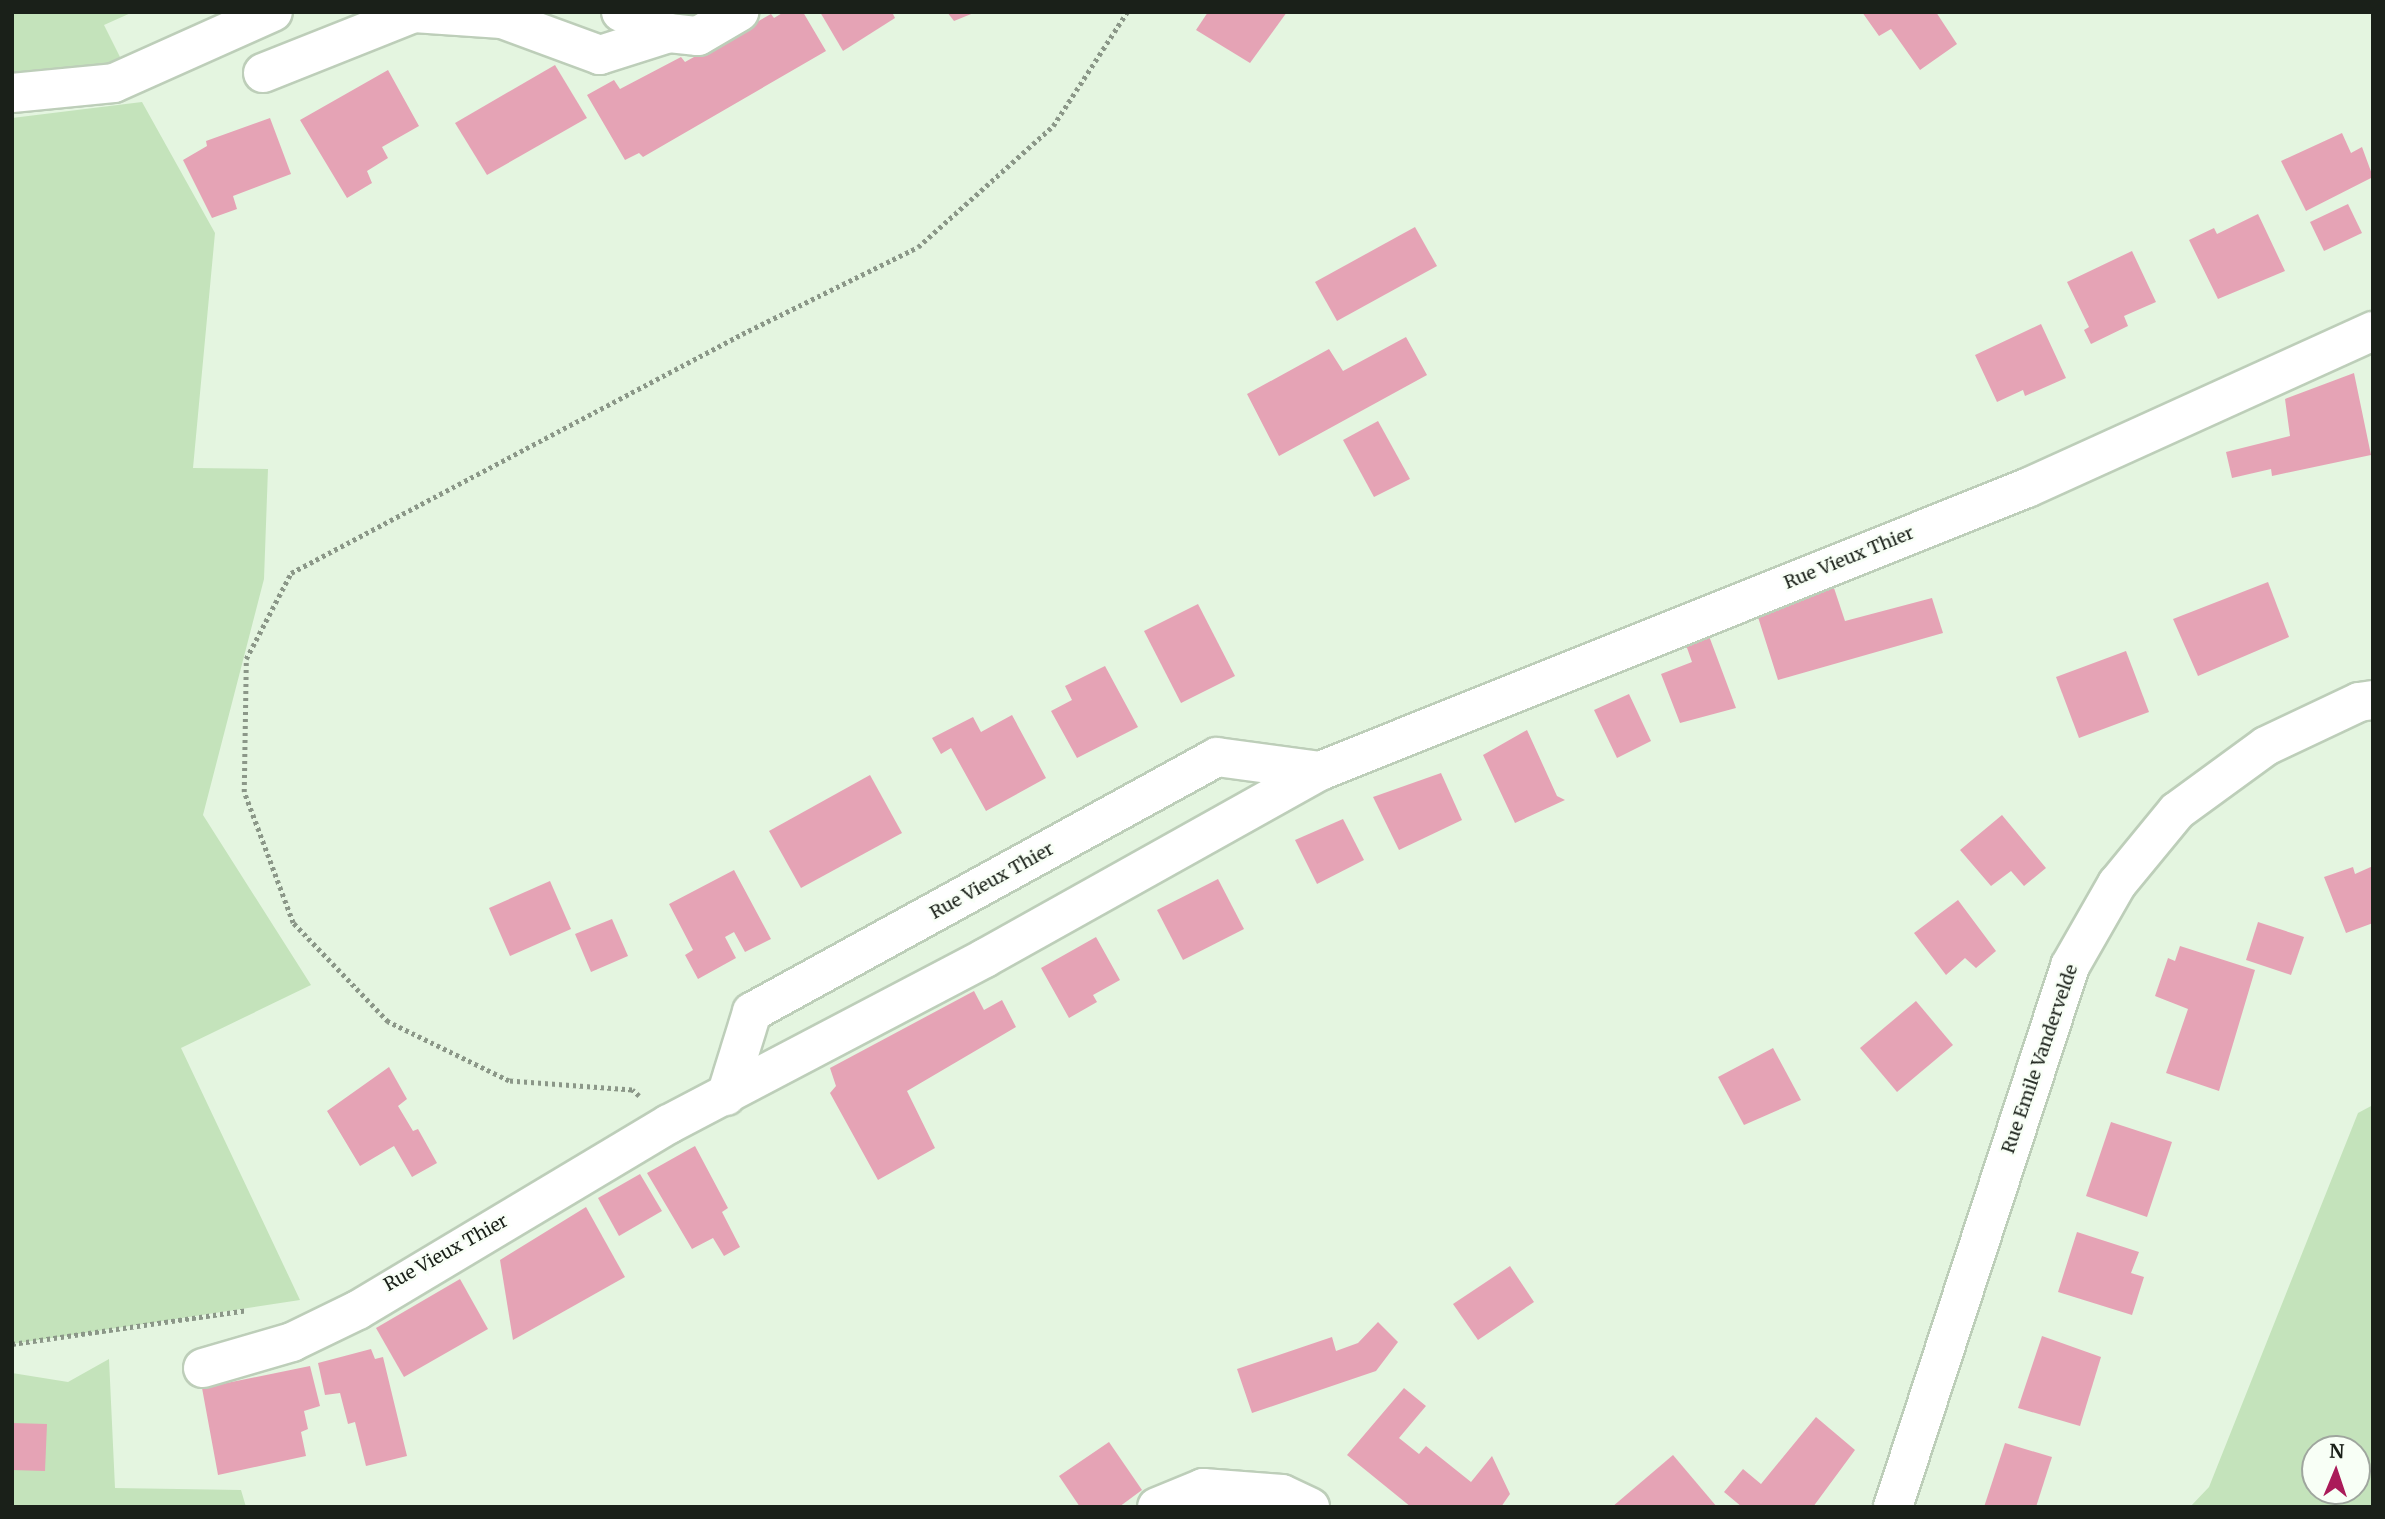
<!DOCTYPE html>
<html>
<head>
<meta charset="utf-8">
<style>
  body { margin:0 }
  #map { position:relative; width:2385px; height:1519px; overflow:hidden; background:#e4f5e0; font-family:Merriweather,serif }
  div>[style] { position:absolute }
  .green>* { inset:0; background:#c4e3bb }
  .building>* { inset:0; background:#e5a3b5 }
  .path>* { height:4.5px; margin-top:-2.25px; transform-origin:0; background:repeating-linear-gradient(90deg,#8b9788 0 3.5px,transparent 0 7px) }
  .roads { filter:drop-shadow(2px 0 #bdceb9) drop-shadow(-2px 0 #bdceb9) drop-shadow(0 2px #bdceb9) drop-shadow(0 -2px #bdceb9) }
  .minor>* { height:38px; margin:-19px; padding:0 19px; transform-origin:19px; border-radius:19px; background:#fff }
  span { translate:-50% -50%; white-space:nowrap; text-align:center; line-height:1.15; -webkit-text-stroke:5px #f8fff6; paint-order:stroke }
  .street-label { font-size:18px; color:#1a2019 }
  .frame { position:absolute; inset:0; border:14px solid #1a2019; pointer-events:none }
  .north { position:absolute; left:2301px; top:1435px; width:70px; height:70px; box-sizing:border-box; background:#f8fff6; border:2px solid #9fa69e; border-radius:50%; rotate:2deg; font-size:19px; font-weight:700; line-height:28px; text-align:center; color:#1a2019 }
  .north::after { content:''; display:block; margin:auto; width:24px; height:32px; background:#aa1b59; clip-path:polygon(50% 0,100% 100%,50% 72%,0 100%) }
</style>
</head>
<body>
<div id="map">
  <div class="green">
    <i style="clip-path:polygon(12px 12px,133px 12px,104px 25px,123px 63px,12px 75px)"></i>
    <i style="clip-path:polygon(142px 102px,215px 233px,193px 468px,268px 469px,264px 579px,203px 815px,311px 985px,181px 1048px,300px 1300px,12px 1344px,12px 118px)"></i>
    <i style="clip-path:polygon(evenodd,2373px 1105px,2373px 1507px,2190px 1507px,2209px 1487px,2358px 1113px,2373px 1105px,2315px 1449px,2357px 1449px,2357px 1491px,2315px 1491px,2315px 1449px)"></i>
    <i style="clip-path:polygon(109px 1359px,115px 1488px,241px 1490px,246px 1507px,12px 1507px,12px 1373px,68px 1382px)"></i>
  </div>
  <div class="building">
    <i style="clip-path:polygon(784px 12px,803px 12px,826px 51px,643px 157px,639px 153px,625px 160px,587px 95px,614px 80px,620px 89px,681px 57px,685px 62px,771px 14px,774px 18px)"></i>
    <i style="clip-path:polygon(820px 12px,892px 12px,895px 18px,843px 51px)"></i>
    <i style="clip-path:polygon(947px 12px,976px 12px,954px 21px)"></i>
    <i style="clip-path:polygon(1208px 12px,1287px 12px,1250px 63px,1196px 30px)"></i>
    <i style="clip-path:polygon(1862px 12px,1936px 12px,1957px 44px,1920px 70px,1891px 29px,1879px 36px)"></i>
    <i style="clip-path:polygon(555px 65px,587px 118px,487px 175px,455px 123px)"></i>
    <i style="clip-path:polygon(388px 70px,419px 126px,382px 147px,388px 158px,367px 171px,372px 183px,347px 198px,300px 120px)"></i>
    <i style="clip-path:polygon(270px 118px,291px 174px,233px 196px,237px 209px,212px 218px,183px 160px,207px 146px,206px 141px)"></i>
    <i style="clip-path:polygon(2342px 133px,2351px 153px,2362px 147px,2373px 177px,2306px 211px,2281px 161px)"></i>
    <i style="clip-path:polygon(2348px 204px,2362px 233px,2324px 251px,2310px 222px)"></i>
    <i style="clip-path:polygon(2258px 214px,2285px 271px,2218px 299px,2189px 240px,2214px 228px,2217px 234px)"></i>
    <i style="clip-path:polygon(1415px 227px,1437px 266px,1337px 321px,1315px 282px)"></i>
    <i style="clip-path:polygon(2132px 251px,2156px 302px,2124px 316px,2128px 326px,2091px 344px,2084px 330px,2089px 327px,2067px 282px)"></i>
    <i style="clip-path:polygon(2041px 324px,2066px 378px,2025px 396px,2023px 390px,1997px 402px,1975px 355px)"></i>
    <i style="clip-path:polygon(1406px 337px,1427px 375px,1279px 456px,1247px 394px,1329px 349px,1343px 371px)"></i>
    <i style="clip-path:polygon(2354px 373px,2371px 455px,2272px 476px,2271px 469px,2232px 478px,2226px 452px,2290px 436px,2285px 399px)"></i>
    <i style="clip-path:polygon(1378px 421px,1410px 479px,1374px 497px,1343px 440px)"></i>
    <i style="clip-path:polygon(2268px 582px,2289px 637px,2198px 676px,2173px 619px)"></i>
    <i style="clip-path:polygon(1833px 585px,1845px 621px,1932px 598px,1943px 633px,1778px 680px,1757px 614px)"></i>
    <i style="clip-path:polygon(1198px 604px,1235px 676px,1181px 703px,1144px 631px)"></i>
    <i style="clip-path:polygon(1709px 636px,1736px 708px,1680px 723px,1661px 674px,1692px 662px,1686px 645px)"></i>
    <i style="clip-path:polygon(2126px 651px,2149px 712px,2079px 738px,2056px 677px)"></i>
    <i style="clip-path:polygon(1105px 666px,1138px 727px,1077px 758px,1051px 711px,1072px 700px,1065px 686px)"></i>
    <i style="clip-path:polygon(1629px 694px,1651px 741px,1617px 758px,1594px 710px)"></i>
    <i style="clip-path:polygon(1012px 715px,1046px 778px,986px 811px,951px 748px,941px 754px,932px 738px,973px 717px,981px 732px)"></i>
    <i style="clip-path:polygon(1527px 730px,1557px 796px,1565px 800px,1515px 823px,1483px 755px)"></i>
    <i style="clip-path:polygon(1441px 773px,1462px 820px,1399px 850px,1373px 797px)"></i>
    <i style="clip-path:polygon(870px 775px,902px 833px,801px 888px,769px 831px)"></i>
    <i style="clip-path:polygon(2002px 815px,2046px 868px,2024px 886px,2011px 871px,1991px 886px,1960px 850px)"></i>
    <i style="clip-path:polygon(1343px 819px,1364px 860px,1317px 884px,1295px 840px)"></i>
    <i style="clip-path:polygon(2373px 866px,2373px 923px,2346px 933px,2324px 877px,2353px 867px,2355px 874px)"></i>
    <i style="clip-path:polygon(734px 870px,771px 939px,745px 952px,734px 932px,725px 937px,736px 958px,698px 979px,685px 955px,693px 950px,669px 904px)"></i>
    <i style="clip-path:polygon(1218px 879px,1244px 929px,1183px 960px,1157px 910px)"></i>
    <i style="clip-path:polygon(550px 881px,571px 929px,510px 956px,489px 908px)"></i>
    <i style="clip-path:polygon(1958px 900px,1996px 951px,1976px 968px,1965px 958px,1946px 975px,1914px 933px)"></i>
    <i style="clip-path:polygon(612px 919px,628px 956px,591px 972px,575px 934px)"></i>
    <i style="clip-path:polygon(2258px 922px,2304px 937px,2291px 975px,2246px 960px)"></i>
    <i style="clip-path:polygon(1096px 937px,1120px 980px,1093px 995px,1097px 1002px,1069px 1018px,1041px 968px)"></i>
    <i style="clip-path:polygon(2180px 946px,2255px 970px,2219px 1091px,2166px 1073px,2188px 1009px,2155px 996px,2168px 958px,2175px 961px)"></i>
    <i style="clip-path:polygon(974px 991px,984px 1010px,1002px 1000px,1016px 1027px,907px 1091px,935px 1148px,878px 1180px,830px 1093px,836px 1086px,830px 1068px)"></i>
    <i style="clip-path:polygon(1916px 1001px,1953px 1045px,1897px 1092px,1860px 1048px)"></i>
    <i style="clip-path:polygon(1773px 1048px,1801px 1100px,1744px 1125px,1718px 1077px)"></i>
    <i style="clip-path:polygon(389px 1067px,407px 1099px,398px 1106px,413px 1131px,418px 1129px,437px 1163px,412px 1177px,394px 1146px,360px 1166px,327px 1111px)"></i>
    <i style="clip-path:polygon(2111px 1122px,2172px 1142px,2147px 1217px,2086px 1196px)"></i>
    <i style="clip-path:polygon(695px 1146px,728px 1208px,722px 1212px,740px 1247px,724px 1256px,713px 1238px,692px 1249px,647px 1173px)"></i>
    <i style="clip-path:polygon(640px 1174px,662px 1211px,619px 1236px,598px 1198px)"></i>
    <i style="clip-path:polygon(586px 1207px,625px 1277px,513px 1340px,500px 1260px)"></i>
    <i style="clip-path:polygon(2077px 1232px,2139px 1252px,2131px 1273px,2144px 1277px,2132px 1315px,2058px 1292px)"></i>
    <i style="clip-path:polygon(1510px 1266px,1534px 1302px,1478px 1340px,1453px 1304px)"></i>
    <i style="clip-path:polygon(460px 1279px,488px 1329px,404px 1377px,376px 1328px)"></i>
    <i style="clip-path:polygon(1378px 1322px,1398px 1342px,1376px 1371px,1252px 1413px,1237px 1369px,1332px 1337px,1336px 1351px,1358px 1343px)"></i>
    <i style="clip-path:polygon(2042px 1336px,2101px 1357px,2080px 1426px,2018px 1408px)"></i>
    <i style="clip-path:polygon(371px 1349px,375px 1359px,383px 1357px,407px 1456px,366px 1466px,355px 1422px,348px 1424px,340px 1393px,325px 1395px,318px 1363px)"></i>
    <i style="clip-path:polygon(310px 1366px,320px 1406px,304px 1411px,308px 1429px,301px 1432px,306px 1456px,218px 1475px,202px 1388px)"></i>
    <i style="clip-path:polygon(1404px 1388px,1426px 1406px,1399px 1438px,1419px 1454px,1426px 1446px,1471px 1482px,1492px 1456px,1510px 1494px,1501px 1507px,1411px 1507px,1347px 1455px)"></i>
    <i style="clip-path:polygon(1816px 1417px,1855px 1450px,1813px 1507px,1742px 1507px,1724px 1492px,1743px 1469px,1761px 1484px)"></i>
    <i style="clip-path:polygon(12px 1423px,47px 1424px,45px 1471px,12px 1470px)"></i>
    <i style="clip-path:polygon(1109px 1442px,1142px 1490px,1119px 1507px,1080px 1507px,1059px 1476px)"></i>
    <i style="clip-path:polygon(2005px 1443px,2052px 1457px,2036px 1507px,1984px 1507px)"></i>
    <i style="clip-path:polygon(1673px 1455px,1717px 1507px,1612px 1507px)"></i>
  </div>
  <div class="path">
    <i style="left:639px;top:1096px;width:9px;rotate:-139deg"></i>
    <i style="left:632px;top:1090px;width:123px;rotate:-175.8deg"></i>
    <i style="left:509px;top:1081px;width:135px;rotate:-154deg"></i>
    <i style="left:388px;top:1022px;width:137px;rotate:-133.8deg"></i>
    <i style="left:293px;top:923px;width:140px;rotate:-110.5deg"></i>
    <i style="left:244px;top:792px;width:133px;rotate:-89.1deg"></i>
    <i style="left:246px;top:659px;width:97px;rotate:-62.4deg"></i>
    <i style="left:291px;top:573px;width:510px;rotate:-27.92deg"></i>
    <i style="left:742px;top:334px;width:196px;rotate:-26.3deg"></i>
    <i style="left:918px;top:247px;width:181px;rotate:-41.9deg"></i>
    <i style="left:1053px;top:126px;width:136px;rotate:-57deg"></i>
    <i style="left:12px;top:1344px;width:237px;rotate:-8.2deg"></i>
  </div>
  <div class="roads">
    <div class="minor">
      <i style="left:621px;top:12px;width:52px;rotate:23.6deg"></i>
      <i style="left:669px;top:33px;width:29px;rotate:6deg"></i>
      <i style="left:698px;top:36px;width:48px;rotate:-30.3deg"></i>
      <i style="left:263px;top:73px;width:162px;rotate:-21.7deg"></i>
      <i style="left:414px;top:13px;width:88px;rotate:3.9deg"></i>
      <i style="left:502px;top:19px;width:104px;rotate:20.2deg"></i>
      <i style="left:600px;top:55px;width:72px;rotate:-17.7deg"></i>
      <i style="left:12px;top:93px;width:102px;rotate:-5.6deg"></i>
      <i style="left:114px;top:83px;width:174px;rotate:-24.1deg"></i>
      <i style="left:726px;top:1096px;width:88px;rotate:-72.8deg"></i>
      <i style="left:752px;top:1012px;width:530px;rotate:-28.74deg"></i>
      <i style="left:1217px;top:757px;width:104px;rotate:7.7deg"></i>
      <i style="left:203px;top:1368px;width:93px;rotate:-16.3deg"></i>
      <i style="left:292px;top:1342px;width:73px;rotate:-25.9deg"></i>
      <i style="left:358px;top:1310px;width:362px;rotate:-30.9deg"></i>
      <i style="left:669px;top:1124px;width:357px;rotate:-27.7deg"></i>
      <i style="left:985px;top:958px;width:384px;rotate:-29.2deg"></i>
      <i style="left:1320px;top:771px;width:762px;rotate:-21.82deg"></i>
      <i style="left:2027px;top:488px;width:380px;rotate:-24.4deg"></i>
      <i style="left:1157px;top:1507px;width:50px;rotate:-22.4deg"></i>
      <i style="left:1203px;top:1488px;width:79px;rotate:4.3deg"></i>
      <i style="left:1282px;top:1494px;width:31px;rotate:25deg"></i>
      <i style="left:1893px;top:1507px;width:569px;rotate:-71.88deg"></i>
      <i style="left:2070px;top:966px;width:95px;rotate:-60.2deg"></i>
      <i style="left:2117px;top:884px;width:94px;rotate:-50.6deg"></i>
      <i style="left:2177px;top:811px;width:110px;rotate:-36.1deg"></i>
      <i style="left:2266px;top:746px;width:103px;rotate:-25.3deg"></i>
      <i style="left:2359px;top:702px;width:14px;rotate:-8deg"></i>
    </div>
  </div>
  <div class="street-label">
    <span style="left:1849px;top:558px;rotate:-22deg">Rue Vieux Thier</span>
    <span style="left:992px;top:881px;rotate:-29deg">Rue Vieux Thier</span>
    <span style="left:2040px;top:1059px;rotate:-71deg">Rue Emile Vandervelde</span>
    <span style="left:446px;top:1253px;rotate:-29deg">Rue Vieux Thier</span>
  </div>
  <div class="frame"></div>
  <div class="north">N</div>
</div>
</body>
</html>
